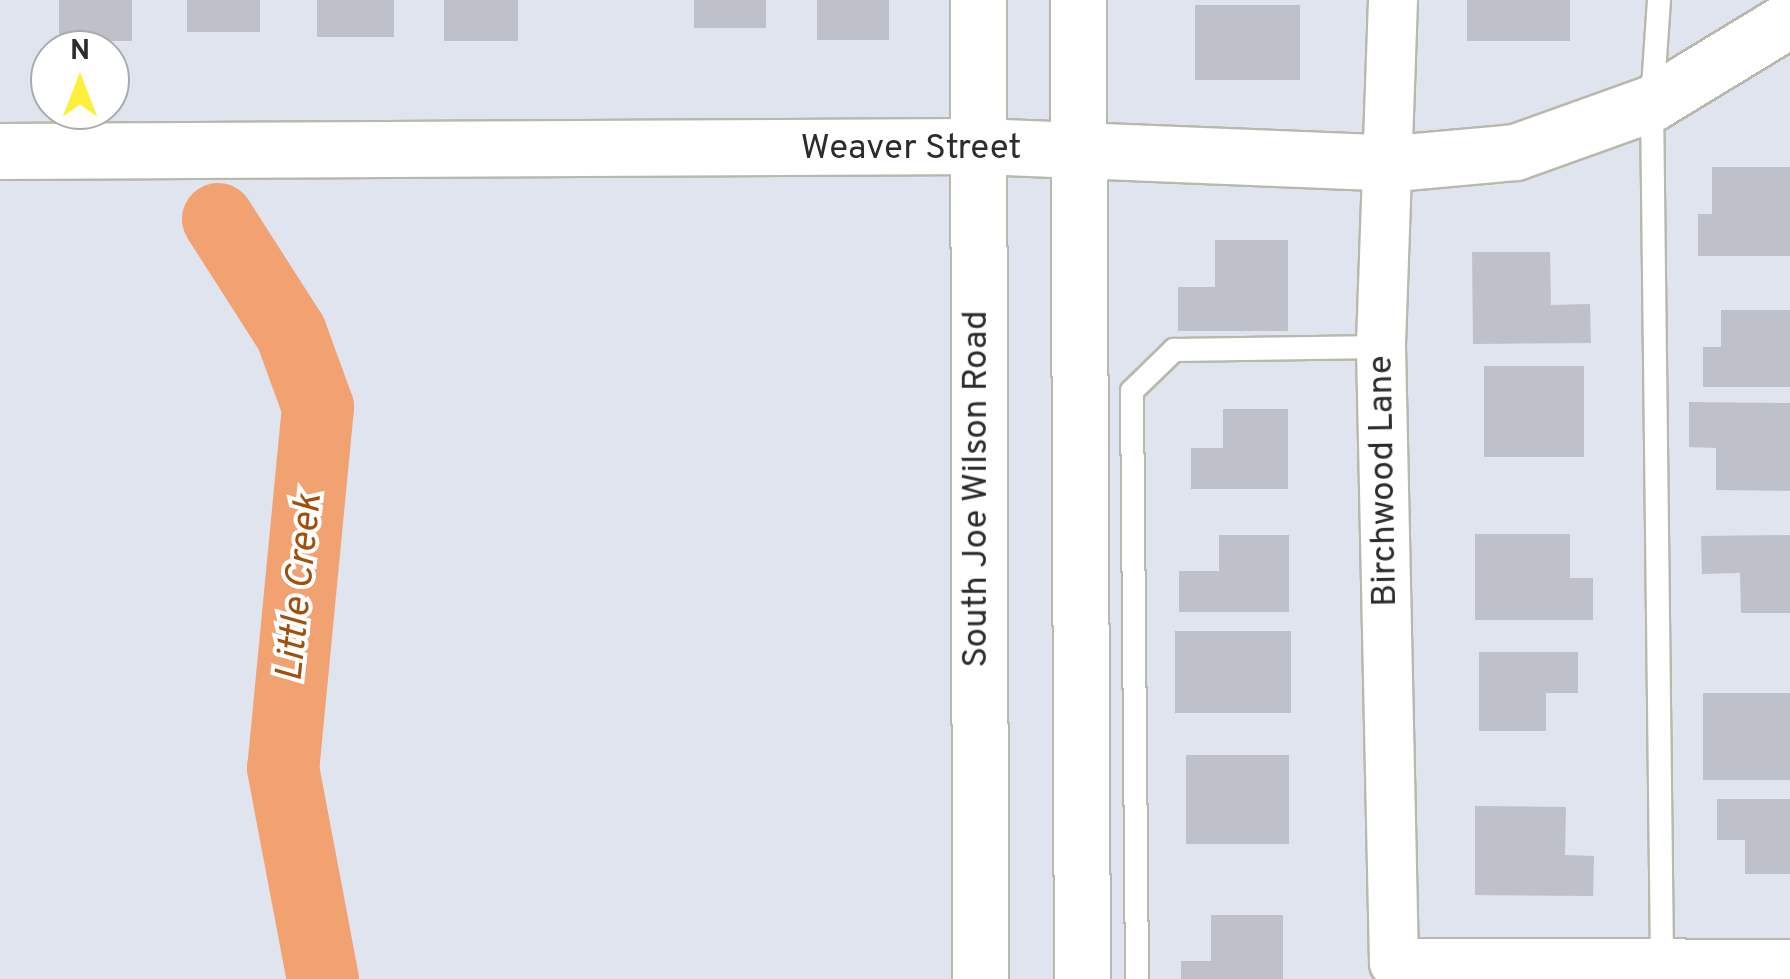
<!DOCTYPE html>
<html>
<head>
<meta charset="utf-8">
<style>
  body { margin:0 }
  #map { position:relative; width:1790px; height:979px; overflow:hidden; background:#dfe4ee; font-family:Overpass,sans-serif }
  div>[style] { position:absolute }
  .river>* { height:72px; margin:-36px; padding:0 36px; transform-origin:36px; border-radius:36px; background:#f2a170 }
  .building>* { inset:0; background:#bec1ca }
  .roads { filter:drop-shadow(2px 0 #b9b8ac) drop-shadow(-2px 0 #b9b8ac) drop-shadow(0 2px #b9b8ac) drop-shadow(0 -2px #b9b8ac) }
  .service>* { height:22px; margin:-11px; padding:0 11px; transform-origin:11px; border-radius:11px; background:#fff }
  .minor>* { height:48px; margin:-24px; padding:0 24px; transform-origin:24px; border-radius:24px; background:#fff }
  .tertiary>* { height:55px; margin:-27.5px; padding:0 27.5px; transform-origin:27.5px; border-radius:27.5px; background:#fff }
  .secondary>* { height:55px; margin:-27.5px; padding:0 27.5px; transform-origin:27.5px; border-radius:27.5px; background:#fff }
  span { translate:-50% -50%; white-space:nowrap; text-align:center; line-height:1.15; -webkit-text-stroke:8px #fff; paint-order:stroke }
  .street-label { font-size:35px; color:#2c2c2c }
  .water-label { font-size:38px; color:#a24f0b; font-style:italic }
  .north { position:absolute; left:30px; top:30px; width:100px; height:100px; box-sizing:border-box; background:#fff; border:2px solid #ababab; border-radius:50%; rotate:0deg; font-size:28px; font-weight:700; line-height:40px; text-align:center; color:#2c2c2c }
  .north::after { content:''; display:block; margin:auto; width:35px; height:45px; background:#feef3c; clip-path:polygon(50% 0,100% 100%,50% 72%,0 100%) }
</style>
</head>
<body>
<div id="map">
  <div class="river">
    <i style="left:218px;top:219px;width:135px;rotate:57.4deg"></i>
    <i style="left:291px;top:333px;width:79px;rotate:70deg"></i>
    <i style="left:318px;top:407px;width:363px;rotate:95.5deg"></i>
    <i style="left:283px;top:768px;width:215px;rotate:79.3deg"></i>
  </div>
  <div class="building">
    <i style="clip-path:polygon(59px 0,132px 0,132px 41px,59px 41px)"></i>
    <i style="clip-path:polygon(187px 0,260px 0,260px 32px,187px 32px)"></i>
    <i style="clip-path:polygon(317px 0,394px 0,394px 37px,317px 37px)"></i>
    <i style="clip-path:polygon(444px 0,518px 0,518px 41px,444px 41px)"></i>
    <i style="clip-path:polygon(694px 0,766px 0,766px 28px,694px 28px)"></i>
    <i style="clip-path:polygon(817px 0,889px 0,889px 40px,817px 40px)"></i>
    <i style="clip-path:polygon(1467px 0,1570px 0,1570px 41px,1467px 41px)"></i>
    <i style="clip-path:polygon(1195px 5px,1300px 5px,1300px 80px,1195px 80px)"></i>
    <i style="clip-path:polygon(1712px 167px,1790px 167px,1790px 256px,1698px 256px,1698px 214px,1712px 214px)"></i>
    <i style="clip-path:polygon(1215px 240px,1288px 240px,1288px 331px,1178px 331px,1178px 287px,1215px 287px)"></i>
    <i style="clip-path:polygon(1472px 252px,1550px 252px,1551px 305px,1590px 304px,1591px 343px,1473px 344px)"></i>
    <i style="clip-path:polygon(1721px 310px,1790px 310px,1790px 387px,1703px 387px,1703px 347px,1721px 347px)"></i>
    <i style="clip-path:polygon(1484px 366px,1584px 366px,1584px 457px,1484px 457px)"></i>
    <i style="clip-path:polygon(1689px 402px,1790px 403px,1790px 491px,1716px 490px,1716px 448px,1689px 447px)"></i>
    <i style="clip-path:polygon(1223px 409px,1288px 409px,1288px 489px,1191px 489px,1191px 448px,1223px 448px)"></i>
    <i style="clip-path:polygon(1475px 534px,1570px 534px,1570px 578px,1593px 578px,1593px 620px,1475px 620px)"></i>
    <i style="clip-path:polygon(1219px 535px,1289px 535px,1289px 612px,1179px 612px,1179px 571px,1219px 571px)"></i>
    <i style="clip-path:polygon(1790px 535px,1790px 613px,1741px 613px,1740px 573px,1702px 574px,1701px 536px)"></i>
    <i style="clip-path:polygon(1175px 631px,1291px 631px,1291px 713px,1175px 713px)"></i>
    <i style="clip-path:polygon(1479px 652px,1578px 652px,1578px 693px,1546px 693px,1546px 731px,1479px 731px)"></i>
    <i style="clip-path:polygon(1703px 693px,1790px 693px,1790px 780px,1703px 780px)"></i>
    <i style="clip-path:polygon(1186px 755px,1289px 755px,1289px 844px,1186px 844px)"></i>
    <i style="clip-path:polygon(1717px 799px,1790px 799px,1790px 874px,1745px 874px,1745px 840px,1717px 840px)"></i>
    <i style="clip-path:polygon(1475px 806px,1566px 807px,1565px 855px,1594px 856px,1593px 896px,1475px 895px)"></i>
    <i style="clip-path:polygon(1211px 915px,1283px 915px,1283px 979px,1181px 979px,1181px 961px,1211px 961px)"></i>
  </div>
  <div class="roads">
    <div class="service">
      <i style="left:1659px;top:0;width:103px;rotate:93.9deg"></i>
      <i style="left:1652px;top:103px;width:861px;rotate:89.33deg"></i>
      <i style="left:1137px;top:979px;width:588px;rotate:-90.49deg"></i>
      <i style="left:1132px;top:391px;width:59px;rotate:-44.3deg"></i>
      <i style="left:1174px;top:350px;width:207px;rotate:-0.8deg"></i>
    </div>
    <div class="minor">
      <i style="left:1393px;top:0;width:347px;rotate:92deg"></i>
      <i style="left:1381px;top:347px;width:616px;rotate:88.79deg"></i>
      <i style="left:1394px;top:963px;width:396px;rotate:0.1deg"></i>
    </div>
    <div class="tertiary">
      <i style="left:0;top:151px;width:979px;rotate:-0.29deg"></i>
      <i style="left:979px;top:146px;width:415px;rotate:2.3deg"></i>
      <i style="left:1394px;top:163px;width:121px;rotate:-5.2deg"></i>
      <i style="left:1515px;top:152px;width:145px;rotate:-19.7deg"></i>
      <i style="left:1652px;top:103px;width:162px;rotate:-31.3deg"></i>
    </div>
    <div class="secondary">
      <i style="left:978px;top:0;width:979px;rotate:89.88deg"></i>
      <i style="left:1078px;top:0;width:979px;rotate:89.77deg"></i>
    </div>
  </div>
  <div class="street-label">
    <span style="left:911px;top:149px">Weaver Street</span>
    <span style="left:1384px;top:481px;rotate:-91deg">Birchwood Lane</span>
    <span style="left:977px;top:489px;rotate:-90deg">South Joe Wilson Road</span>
  </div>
  <div class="water-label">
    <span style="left:301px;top:588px;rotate:-84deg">Little Creek</span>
  </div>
  <div class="north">N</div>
</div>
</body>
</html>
